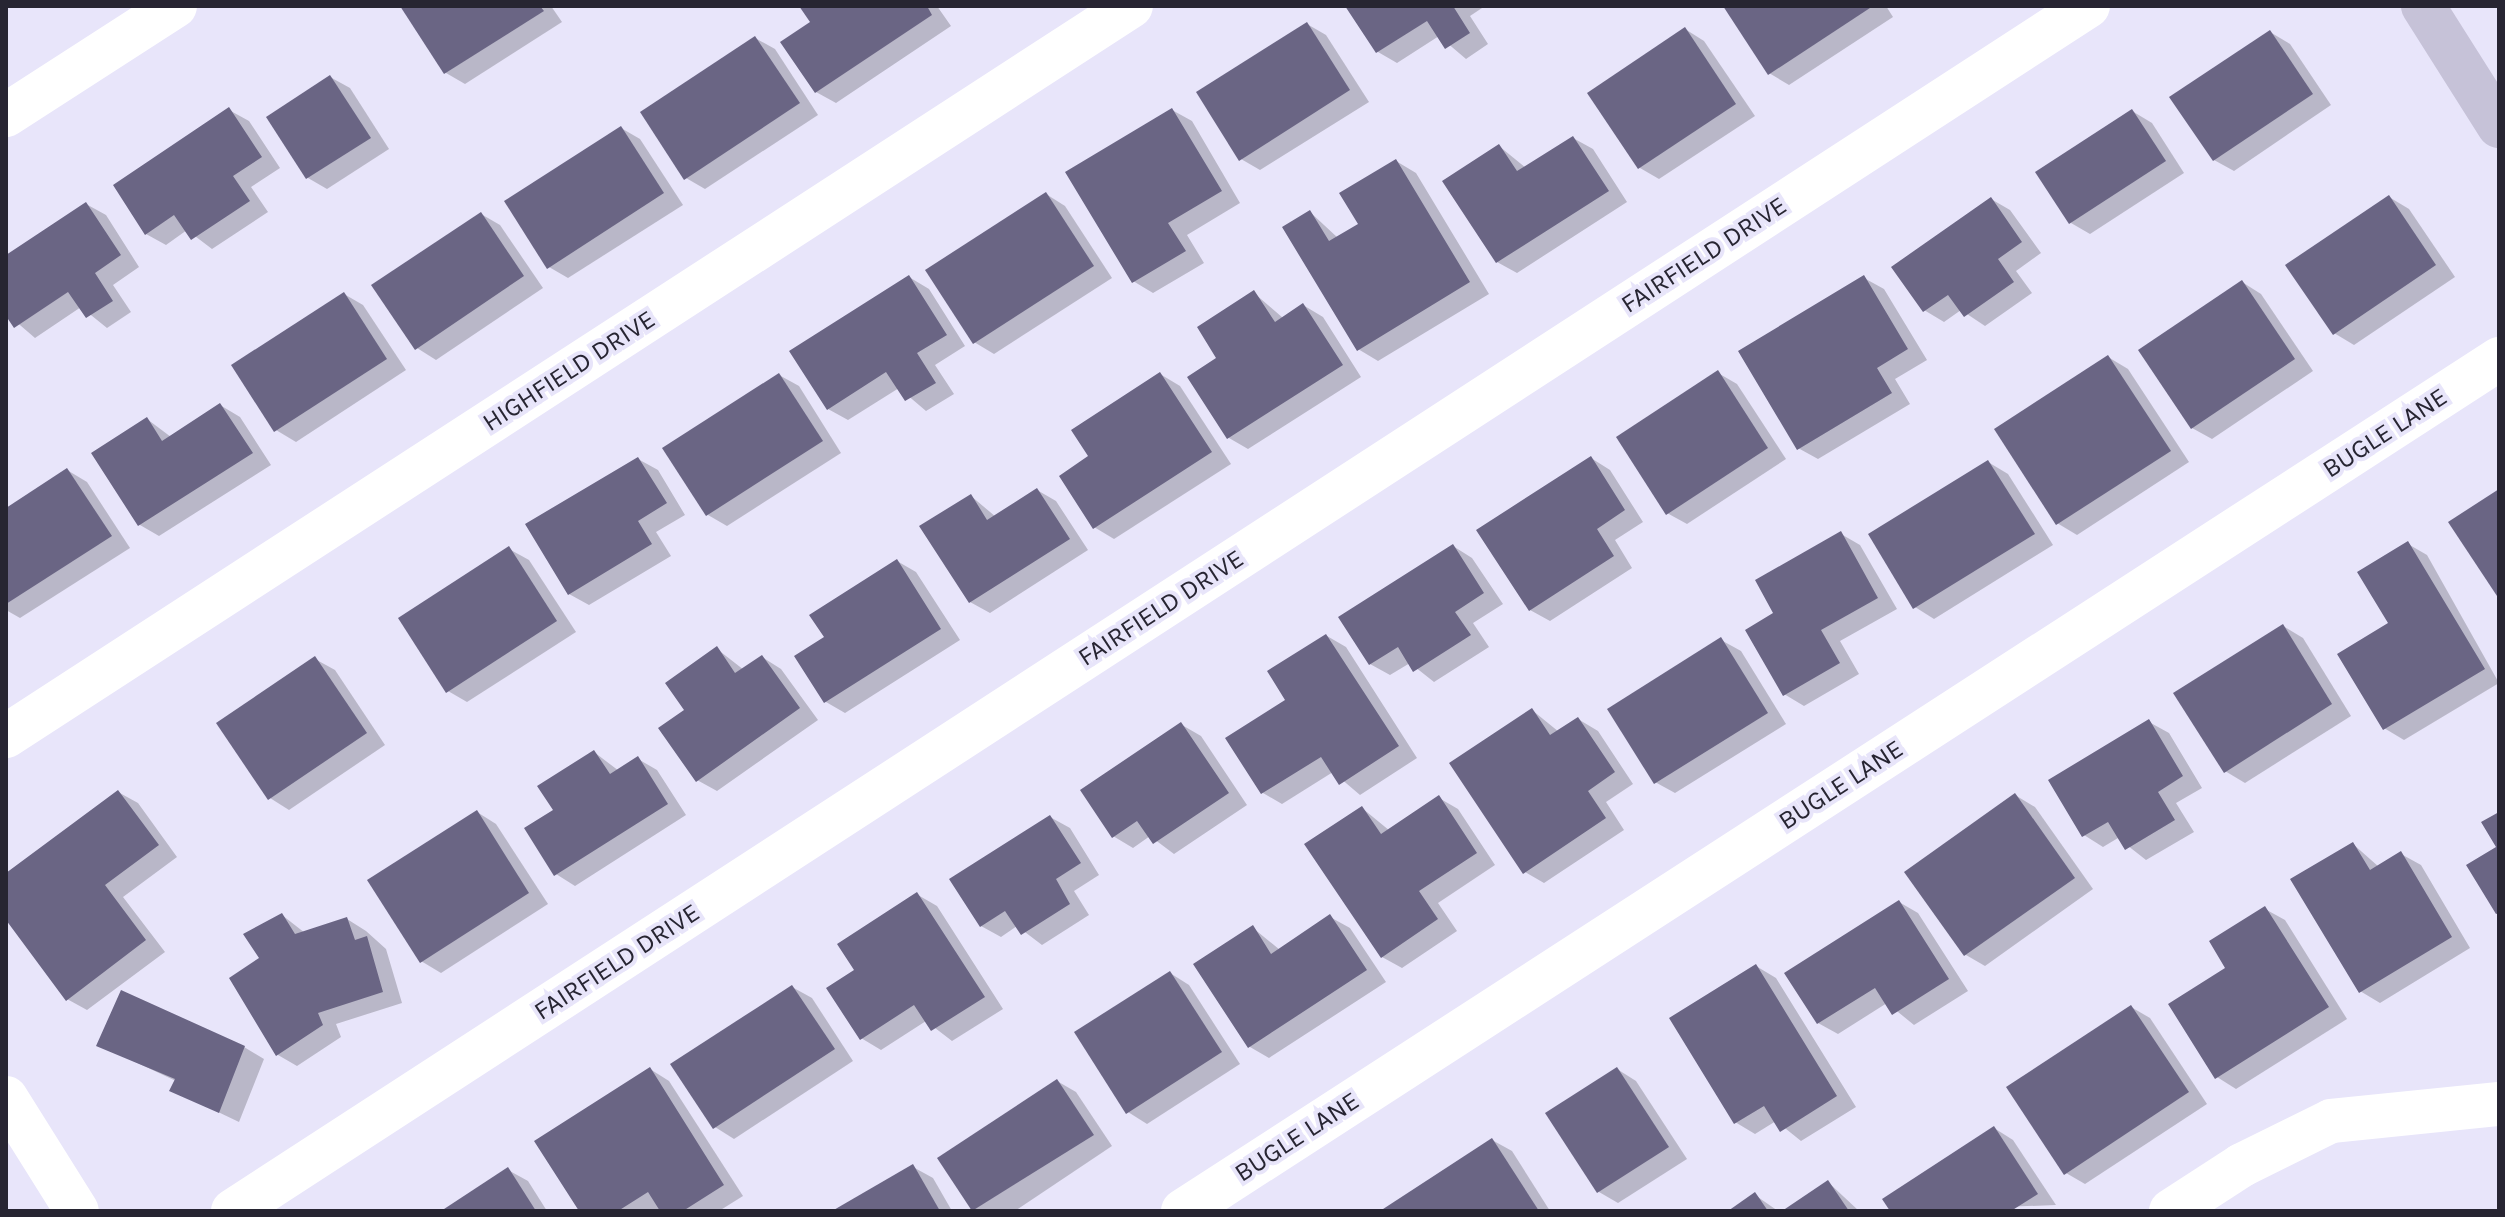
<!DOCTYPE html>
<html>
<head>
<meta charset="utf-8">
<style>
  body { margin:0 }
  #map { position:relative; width:2505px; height:1217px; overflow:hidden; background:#e8e5fa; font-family:Karla,sans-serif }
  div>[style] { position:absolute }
  .shadow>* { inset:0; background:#0003 }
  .building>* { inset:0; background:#6a6584 }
  .street>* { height:44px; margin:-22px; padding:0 22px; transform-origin:22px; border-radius:22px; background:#fff }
  .secondary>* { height:44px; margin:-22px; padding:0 22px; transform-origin:22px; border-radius:22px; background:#c6c2d8 }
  span { translate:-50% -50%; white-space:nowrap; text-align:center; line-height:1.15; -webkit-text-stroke:8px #e8e5fa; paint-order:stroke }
  .street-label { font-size:26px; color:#272532 }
  .frame { position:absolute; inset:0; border:8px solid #272532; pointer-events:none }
</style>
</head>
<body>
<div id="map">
  <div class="shadow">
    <i style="clip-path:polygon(402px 6px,551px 6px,562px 22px,465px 84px,446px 73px)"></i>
    <i style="clip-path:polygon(801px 6px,937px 6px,951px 26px,836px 103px,816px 92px,813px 22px)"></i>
    <i style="clip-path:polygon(1348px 6px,1485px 6px,1470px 16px,1488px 44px,1466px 59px,1439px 36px,1397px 63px,1378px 52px)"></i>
    <i style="clip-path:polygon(1725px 6px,1886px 6px,1893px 17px,1789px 85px,1769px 73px)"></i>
    <i style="clip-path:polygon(1307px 24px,1326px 35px,1369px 102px,1260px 170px,1241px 159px)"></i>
    <i style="clip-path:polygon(1685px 29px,1704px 41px,1755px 116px,1659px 179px,1640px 168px,1590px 93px)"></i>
    <i style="clip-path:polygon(2270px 32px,2290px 44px,2331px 105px,2234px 171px,2214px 160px)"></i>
    <i style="clip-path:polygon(755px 38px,775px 49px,818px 115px,705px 189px,686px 178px)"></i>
    <i style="clip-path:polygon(330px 77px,350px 88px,389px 149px,327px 189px,308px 178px,268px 117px)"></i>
    <i style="clip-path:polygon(229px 110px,249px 121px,280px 168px,251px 187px,268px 212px,212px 249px,187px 230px,166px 245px,146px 234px)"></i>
    <i style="clip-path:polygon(1172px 110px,1192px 121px,1240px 203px,1187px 235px,1204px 263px,1153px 293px,1133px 281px)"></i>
    <i style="clip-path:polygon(2132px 111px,2152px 123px,2184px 173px,2090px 234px,2071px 223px)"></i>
    <i style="clip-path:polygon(621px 128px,640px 139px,683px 205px,568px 278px,549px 267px)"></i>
    <i style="clip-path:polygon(1573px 138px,1593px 149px,1627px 202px,1517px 273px,1497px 262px,1499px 146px,1526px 168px)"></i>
    <i style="clip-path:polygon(1396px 161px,1416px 173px,1489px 294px,1378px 361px,1358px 349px,1310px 212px,1338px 238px,1360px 225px)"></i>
    <i style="clip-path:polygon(1046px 194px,1065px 206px,1112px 278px,994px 354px,974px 342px)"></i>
    <i style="clip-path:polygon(2389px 197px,2409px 209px,2455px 277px,2354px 345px,2334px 333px)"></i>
    <i style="clip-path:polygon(1991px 199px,2010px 210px,2041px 253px,2016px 271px,2032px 293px,1985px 326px,1961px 310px,1944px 322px,1924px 310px)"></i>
    <i style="clip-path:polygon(86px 204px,106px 215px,139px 267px,113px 285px,131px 312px,107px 328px,81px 307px,35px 338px,6px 313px,6px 257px)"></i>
    <i style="clip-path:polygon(481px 214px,500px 225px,543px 288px,436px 360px,417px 348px)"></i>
    <i style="clip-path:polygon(909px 277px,929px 289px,965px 346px,935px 365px,954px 394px,926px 411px,899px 388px,848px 420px,828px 409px)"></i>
    <i style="clip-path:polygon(1864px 278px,1884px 289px,1927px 360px,1895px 379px,1910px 404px,1818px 459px,1798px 448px)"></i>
    <i style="clip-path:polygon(2242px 282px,2261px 294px,2313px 371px,2212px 439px,2192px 428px)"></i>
    <i style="clip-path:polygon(1254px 293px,1283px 318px,1303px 305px,1323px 317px,1361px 377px,1248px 449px,1229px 438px,1190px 377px,1219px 359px)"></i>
    <i style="clip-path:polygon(344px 294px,363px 305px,406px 370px,296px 442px,276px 430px)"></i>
    <i style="clip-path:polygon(2108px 357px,2128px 369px,2189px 462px,2077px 535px,2057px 523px)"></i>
    <i style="clip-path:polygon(1718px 373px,1737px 384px,1786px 459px,1687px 524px,1667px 513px)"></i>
    <i style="clip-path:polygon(1160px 374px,1180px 386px,1231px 464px,1114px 539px,1094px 527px,1091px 457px)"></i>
    <i style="clip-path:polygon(779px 375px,799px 386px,841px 453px,727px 526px,708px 515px)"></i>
    <i style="clip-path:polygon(220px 405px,240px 417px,271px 465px,159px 536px,140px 525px,94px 454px,147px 419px,171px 437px)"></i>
    <i style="clip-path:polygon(1591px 458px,1610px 470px,1643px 522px,1615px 540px,1632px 568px,1550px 621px,1530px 610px)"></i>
    <i style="clip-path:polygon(638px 459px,658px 470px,685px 515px,656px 532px,671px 556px,589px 605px,569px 594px)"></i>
    <i style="clip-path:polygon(1988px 462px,2008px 474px,2053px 545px,1934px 619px,1915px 607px)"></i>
    <i style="clip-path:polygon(67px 470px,87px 482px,130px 548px,20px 618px,6px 610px,6px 510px)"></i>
    <i style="clip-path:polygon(1037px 490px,1056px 501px,1088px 550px,990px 613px,970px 602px,971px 496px,996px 517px)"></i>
    <i style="clip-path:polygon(1841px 534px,1860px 545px,1897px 609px,1840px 641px,1859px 674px,1804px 706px,1784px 694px,1776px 614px)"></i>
    <i style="clip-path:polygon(2408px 544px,2427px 555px,2499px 683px,2404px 740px,2384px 728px,2391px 624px)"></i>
    <i style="clip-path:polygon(1453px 546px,1472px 558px,1503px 604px,1473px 623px,1489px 647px,1434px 682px,1410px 663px,1390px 675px,1370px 664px)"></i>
    <i style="clip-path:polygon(509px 549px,529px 560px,576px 632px,467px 702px,448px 691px)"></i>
    <i style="clip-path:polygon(897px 561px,916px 572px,960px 640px,845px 713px,826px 702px,797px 657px,827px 638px)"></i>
    <i style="clip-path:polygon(2283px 626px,2303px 638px,2351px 716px,2245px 783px,2225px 771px)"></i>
    <i style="clip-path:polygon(1327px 636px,1346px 647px,1417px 758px,1360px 795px,1333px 772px,1282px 804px,1263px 793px,1287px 701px)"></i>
    <i style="clip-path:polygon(1721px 640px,1741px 651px,1786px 724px,1675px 793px,1655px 782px)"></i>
    <i style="clip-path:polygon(717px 649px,744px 670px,762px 657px,781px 669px,818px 720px,717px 791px,697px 780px,687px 710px)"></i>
    <i style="clip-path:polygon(315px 659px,335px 670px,385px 745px,289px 810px,270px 798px)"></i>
    <i style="clip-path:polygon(1532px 710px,1559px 732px,1578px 719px,1598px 731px,1633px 784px,1606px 802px,1624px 830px,1544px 883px,1525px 872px)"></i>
    <i style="clip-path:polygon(2149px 722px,2169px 733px,2202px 788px,2176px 803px,2194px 832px,2146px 860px,2118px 838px,2103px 847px,2084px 835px)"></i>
    <i style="clip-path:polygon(1182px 725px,1201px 736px,1247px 805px,1174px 854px,1150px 836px,1133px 848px,1113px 836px)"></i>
    <i style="clip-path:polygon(594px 752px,619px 771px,638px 759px,657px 770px,686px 815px,575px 886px,556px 874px,556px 810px)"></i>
    <i style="clip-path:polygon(118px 792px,138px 803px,177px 857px,123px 897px,165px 952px,87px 1010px,67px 999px,6px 917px,6px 876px)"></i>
    <i style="clip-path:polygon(2015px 795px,2035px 807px,2093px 889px,1985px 966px,1966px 955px,1907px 872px)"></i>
    <i style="clip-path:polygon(1439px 798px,1458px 809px,1495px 865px,1438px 903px,1457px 931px,1402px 968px,1382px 957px,1362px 808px,1390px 831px)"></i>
    <i style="clip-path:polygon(477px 812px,496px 824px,548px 904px,441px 973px,421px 961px)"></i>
    <i style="clip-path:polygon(1050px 817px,1070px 828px,1099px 875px,1074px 891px,1089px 915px,1042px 945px,1017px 926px,1001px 937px,981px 926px)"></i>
    <i style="clip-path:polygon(2353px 844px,2379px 867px,2401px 854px,2421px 865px,2470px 948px,2380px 1003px,2360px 991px)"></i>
    <i style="clip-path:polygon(918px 895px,937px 906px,1003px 1009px,952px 1041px,926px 1021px,881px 1050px,861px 1038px,856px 970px)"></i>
    <i style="clip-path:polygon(1899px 902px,1918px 913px,1968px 991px,1914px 1025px,1887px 1003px,1838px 1034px,1818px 1023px)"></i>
    <i style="clip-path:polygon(2265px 909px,2285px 920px,2347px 1019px,2236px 1089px,2217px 1077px,2228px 968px)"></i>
    <i style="clip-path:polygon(282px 915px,305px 933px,347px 919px,366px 931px,386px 949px,402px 1003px,336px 1024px,341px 1037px,297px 1066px,278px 1055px,261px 959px)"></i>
    <i style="clip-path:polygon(1330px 917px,1350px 928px,1386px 982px,1269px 1058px,1250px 1047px,1253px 928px,1280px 950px)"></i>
    <i style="clip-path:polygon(1756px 966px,1776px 978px,1856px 1107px,1801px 1141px,1776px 1121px,1755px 1134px,1735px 1122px)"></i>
    <i style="clip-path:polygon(1170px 973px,1189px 985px,1240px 1064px,1147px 1124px,1128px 1112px)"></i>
    <i style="clip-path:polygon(792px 987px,812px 998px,853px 1061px,734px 1139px,715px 1127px)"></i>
    <i style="clip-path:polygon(2131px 1007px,2150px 1018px,2207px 1104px,2085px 1184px,2066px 1173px)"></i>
    <i style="clip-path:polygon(99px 1045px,244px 1047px,264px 1059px,239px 1122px,172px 1090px,176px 1081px)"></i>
    <i style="clip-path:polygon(650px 1069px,669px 1081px,743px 1196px,719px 1211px,581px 1211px)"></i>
    <i style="clip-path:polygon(1617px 1069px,1636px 1081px,1687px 1159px,1618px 1203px,1599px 1192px)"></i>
    <i style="clip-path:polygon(1057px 1081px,1076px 1092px,1112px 1146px,1015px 1211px,974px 1211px,940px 1159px)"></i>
    <i style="clip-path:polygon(1994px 1128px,2013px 1140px,2056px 1205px,1892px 1211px)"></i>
    <i style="clip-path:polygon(1492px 1140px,1512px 1151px,1550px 1211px,1384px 1211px)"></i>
    <i style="clip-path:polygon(913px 1167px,933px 1178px,952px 1211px,836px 1211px)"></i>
    <i style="clip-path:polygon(508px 1170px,528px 1181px,547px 1211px,444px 1211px)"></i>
    <i style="clip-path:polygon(1828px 1182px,1859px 1211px,1785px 1211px)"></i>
    <i style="clip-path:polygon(1755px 1195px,1778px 1211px,1731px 1211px)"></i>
  </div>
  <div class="building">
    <i style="clip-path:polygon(400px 6px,540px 6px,544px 11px,444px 74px)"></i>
    <i style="clip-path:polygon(799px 6px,927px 6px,932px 15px,815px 93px,780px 42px,810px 22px)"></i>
    <i style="clip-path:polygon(1345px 6px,1453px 6px,1470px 33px,1445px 49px,1427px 21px,1376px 53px)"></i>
    <i style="clip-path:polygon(1723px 6px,1873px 6px,1768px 75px)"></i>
    <i style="clip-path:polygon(1307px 22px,1350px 90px,1239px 161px,1196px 92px)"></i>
    <i style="clip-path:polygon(1685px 27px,1736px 104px,1638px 169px,1587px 93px)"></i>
    <i style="clip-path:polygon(2270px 30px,2313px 94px,2213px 161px,2169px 97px)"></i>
    <i style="clip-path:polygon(755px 36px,800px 103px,684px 180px,640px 112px)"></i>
    <i style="clip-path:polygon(330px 75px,371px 138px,306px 179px,266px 117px)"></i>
    <i style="clip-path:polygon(229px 107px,262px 157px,233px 176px,250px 201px,191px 240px,174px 215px,145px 235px,113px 185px)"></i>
    <i style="clip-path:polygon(1172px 108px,1222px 191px,1168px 223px,1186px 251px,1132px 283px,1065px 172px)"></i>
    <i style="clip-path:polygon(2132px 109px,2166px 161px,2069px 224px,2035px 172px)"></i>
    <i style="clip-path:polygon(621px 126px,664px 193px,547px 269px,504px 201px)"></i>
    <i style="clip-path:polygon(1573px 136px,1609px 191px,1496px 263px,1442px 181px,1499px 144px,1517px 171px)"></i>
    <i style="clip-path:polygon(1396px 159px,1470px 282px,1357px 351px,1282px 227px,1310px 210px,1329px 241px,1358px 224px,1339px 193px)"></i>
    <i style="clip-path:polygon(1046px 192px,1094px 266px,973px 344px,925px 270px)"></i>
    <i style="clip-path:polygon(2389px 195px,2436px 265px,2333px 335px,2285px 265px)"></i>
    <i style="clip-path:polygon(1991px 197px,2022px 242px,1998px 259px,2014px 282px,1964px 317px,1948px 295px,1923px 312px,1891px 267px)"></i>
    <i style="clip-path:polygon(86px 202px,121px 255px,95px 273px,113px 301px,86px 318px,68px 292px,14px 328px,6px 316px,6px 255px)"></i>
    <i style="clip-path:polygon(481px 212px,524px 276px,415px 350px,371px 285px)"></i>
    <i style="clip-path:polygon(909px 275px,947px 335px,917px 353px,936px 383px,905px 401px,886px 372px,827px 410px,789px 351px)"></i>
    <i style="clip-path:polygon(1864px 275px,1908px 349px,1877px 368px,1892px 393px,1797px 450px,1738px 351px)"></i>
    <i style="clip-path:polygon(2242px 280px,2295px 359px,2191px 429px,2138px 350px)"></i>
    <i style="clip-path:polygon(1254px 290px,1275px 322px,1303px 303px,1343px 365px,1227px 439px,1187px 377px,1216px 358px,1197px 327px)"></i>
    <i style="clip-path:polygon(344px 292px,387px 359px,274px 432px,231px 365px)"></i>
    <i style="clip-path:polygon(2108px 355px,2171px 451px,2056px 525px,1994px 429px)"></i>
    <i style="clip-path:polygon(1718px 370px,1768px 448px,1666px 515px,1616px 437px)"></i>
    <i style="clip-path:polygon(1160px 372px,1212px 452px,1093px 529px,1059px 476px,1088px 456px,1071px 430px)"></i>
    <i style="clip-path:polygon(779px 373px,823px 441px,706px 516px,662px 448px)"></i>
    <i style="clip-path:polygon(220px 403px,253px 453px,138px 526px,91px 453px,147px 417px,162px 441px)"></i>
    <i style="clip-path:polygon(1591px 456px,1625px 510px,1597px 529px,1614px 556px,1529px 611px,1476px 530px)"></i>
    <i style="clip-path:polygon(638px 457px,667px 503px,638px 521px,652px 544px,568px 595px,525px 524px)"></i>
    <i style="clip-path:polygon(1988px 460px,2035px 534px,1913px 609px,1868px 534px)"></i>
    <i style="clip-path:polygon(67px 468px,112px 536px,6px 604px,6px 508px)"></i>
    <i style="clip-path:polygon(1037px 488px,1070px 539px,969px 603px,919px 526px,971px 494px,987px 520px)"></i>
    <i style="clip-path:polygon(2499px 489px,2499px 599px,2448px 522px)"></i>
    <i style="clip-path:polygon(1841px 531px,1878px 598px,1821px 630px,1840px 663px,1783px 696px,1745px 630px,1773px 613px,1755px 580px)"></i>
    <i style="clip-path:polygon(2408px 541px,2485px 669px,2383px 730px,2337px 654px,2388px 623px,2357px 572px)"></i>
    <i style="clip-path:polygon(1453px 544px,1484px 593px,1455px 612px,1471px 635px,1413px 672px,1398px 647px,1369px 665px,1338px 617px)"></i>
    <i style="clip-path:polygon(509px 546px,557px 621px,446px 693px,398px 618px)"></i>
    <i style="clip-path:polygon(897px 559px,941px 629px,824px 703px,794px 656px,824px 637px,809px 615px)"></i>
    <i style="clip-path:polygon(2283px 624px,2332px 704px,2224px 773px,2173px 693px)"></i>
    <i style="clip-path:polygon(1326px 634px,1399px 746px,1339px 785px,1321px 757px,1261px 794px,1225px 738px,1285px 700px,1267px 671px)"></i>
    <i style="clip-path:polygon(1721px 637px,1768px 713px,1654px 784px,1607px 709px)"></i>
    <i style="clip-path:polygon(717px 646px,735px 673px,762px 655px,800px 708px,696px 782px,658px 728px,684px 710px,665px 683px)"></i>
    <i style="clip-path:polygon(315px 656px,367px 733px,268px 800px,216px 723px)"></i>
    <i style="clip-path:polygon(1532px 708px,1550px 735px,1578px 717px,1615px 772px,1588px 791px,1606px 818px,1523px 874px,1449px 763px)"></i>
    <i style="clip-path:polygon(2149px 719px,2183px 776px,2158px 792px,2175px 820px,2125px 850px,2108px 822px,2082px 837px,2048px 780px)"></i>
    <i style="clip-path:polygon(1181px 722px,1229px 793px,1153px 844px,1137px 821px,1112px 838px,1080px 790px)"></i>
    <i style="clip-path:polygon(594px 750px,610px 774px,638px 756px,668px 804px,554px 876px,524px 828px,553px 810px,537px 786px)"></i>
    <i style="clip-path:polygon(118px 790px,159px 845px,105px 885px,146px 940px,66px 1001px,6px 920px,6px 873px)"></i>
    <i style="clip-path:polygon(2015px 793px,2075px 878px,1964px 956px,1904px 872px)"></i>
    <i style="clip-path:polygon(1439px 795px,1477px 853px,1419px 891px,1438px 919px,1381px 958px,1304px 844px,1362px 806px,1381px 834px)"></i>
    <i style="clip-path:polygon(477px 810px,529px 893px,420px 963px,367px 880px)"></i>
    <i style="clip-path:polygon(2499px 812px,2499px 913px,2496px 914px,2466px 865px,2496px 847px,2481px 822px)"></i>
    <i style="clip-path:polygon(1050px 815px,1081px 863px,1056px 879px,1070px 904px,1021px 935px,1005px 911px,980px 927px,949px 879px)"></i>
    <i style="clip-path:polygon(2353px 842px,2370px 870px,2401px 851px,2452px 937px,2359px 993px,2290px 879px)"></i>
    <i style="clip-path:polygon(917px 892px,985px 997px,931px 1031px,914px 1005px,860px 1040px,826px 988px,854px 970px,837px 944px)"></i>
    <i style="clip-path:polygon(1899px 900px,1949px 979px,1892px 1015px,1875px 988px,1817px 1024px,1784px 973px)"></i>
    <i style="clip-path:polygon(2265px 906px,2329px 1007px,2215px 1079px,2168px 1004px,2225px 968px,2209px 941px)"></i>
    <i style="clip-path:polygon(282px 913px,295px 934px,347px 917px,355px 940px,367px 936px,383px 992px,318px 1013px,323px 1025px,276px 1056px,229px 978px,259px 958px,243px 934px)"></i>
    <i style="clip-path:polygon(1330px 914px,1367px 970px,1248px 1048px,1193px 964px,1253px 925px,1271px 954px)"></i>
    <i style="clip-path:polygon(1756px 964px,1837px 1096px,1780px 1132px,1764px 1106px,1734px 1124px,1669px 1018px)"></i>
    <i style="clip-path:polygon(1170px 971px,1222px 1052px,1126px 1114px,1074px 1032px)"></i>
    <i style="clip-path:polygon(792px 985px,835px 1049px,713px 1129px,670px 1064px)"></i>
    <i style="clip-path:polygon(121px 990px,245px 1046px,219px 1113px,169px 1091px,175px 1079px,96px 1046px)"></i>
    <i style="clip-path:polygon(2131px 1005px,2189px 1092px,2064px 1175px,2006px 1087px)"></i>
    <i style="clip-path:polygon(650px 1067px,724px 1185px,683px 1211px,660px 1211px,648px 1192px,618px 1211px,579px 1211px,534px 1141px)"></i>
    <i style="clip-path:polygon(1617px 1067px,1669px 1147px,1597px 1193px,1545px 1113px)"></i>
    <i style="clip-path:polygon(1057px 1079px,1094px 1135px,972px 1211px,937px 1158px)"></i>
    <i style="clip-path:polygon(1994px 1126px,2038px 1194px,2011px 1211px,1890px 1211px,1882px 1199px)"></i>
    <i style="clip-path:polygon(1492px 1138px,1539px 1211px,1380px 1211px)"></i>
    <i style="clip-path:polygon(913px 1164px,940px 1211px,832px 1211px)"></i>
    <i style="clip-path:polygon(508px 1167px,536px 1211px,441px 1211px)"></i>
    <i style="clip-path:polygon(1828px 1180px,1849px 1211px,1782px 1211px)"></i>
    <i style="clip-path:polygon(1755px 1192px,1768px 1211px,1728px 1211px)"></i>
  </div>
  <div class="street">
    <i style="left:6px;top:115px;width:201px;rotate:-32.8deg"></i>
    <i style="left:6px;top:736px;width:1341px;rotate:-32.98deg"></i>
    <i style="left:6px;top:1098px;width:133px;rotate:57.9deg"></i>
    <i style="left:233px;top:1211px;width:2212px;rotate:-33.01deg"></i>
    <i style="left:1183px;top:1211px;width:1568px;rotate:-32.92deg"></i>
    <i style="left:2171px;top:1211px;width:85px;rotate:-32.9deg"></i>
    <i style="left:2242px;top:1165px;width:99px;rotate:-26.3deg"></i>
    <i style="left:2331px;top:1121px;width:169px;rotate:-5.8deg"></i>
  </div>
  <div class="secondary">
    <i style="left:2423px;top:6px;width:142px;rotate:57.7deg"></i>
  </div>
  <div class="street-label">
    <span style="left:1704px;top:255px;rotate:-33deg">FAIRFIELD DRIVE</span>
    <span style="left:569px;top:371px;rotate:-33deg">HIGHFIELD DRIVE</span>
    <span style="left:2385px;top:433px;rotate:-33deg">BUGLE LANE</span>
    <span style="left:1161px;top:608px;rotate:-33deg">FAIRFIELD DRIVE</span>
    <span style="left:1841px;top:785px;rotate:-33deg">BUGLE LANE</span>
    <span style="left:617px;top:962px;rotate:-33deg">FAIRFIELD DRIVE</span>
    <span style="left:1297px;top:1137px;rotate:-33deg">BUGLE LANE</span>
  </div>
  <div class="frame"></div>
</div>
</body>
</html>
